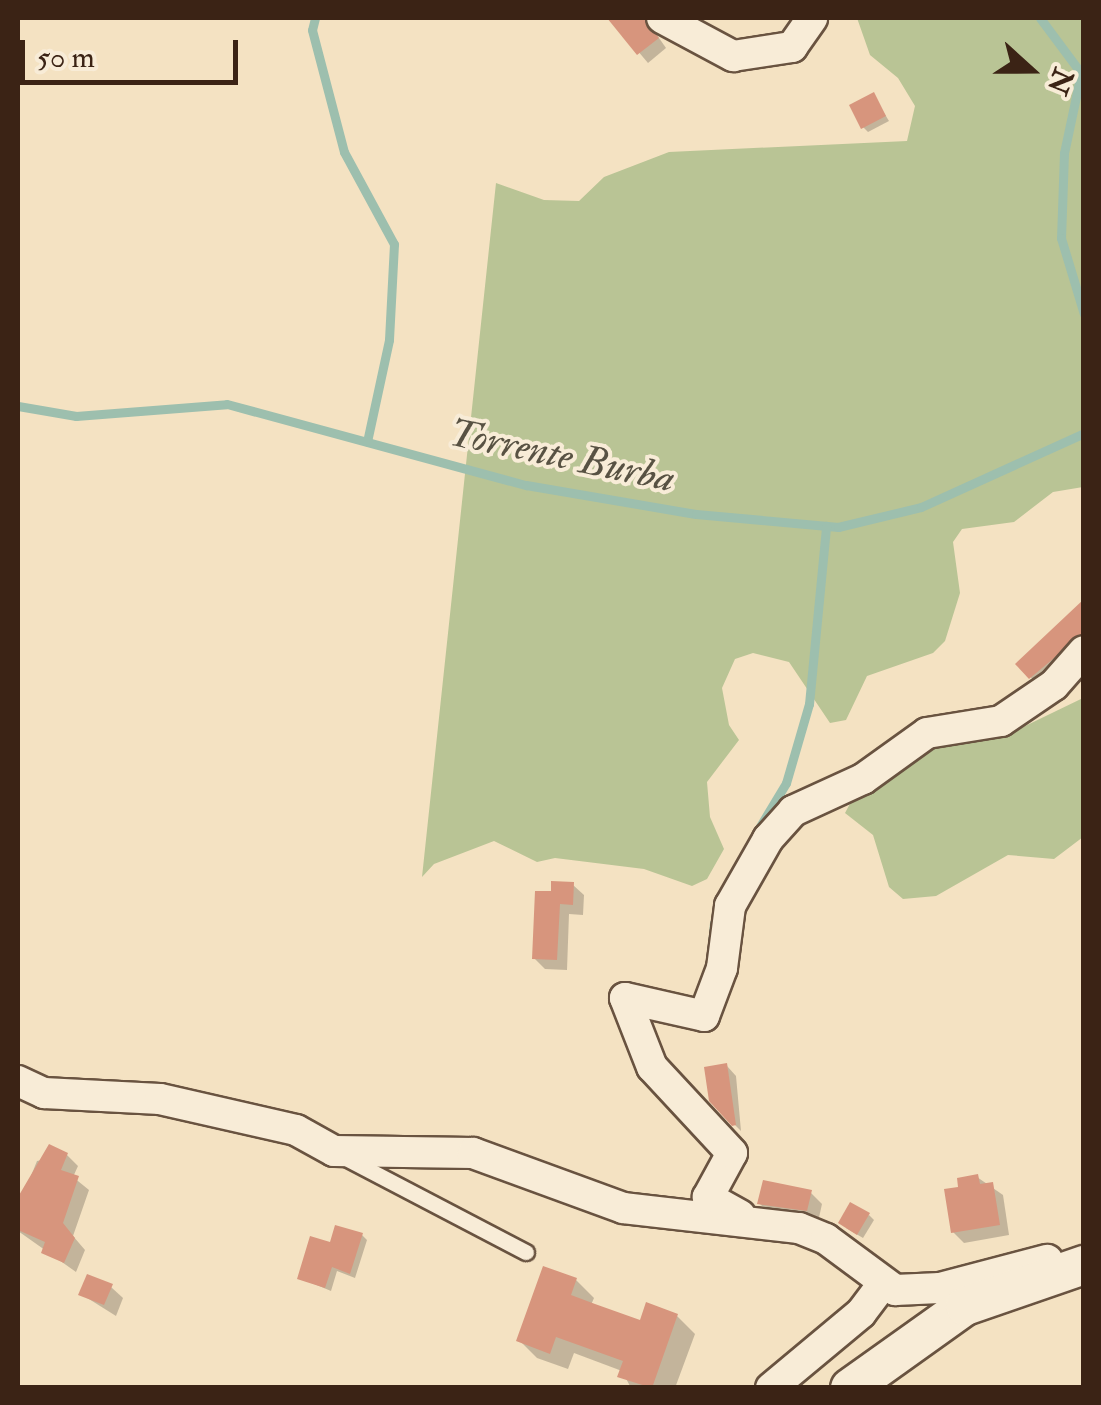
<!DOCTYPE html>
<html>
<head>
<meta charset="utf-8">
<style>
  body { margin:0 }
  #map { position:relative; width:1101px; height:1405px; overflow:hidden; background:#f4e2c2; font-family:"IM FELL Double Pica",serif }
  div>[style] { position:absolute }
  .green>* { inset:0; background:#b9c495 }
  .shadow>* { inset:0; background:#0003 }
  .stream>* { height:9px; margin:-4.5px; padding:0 4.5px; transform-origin:4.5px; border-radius:4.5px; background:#9dbfae }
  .building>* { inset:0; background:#d7957d }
  .roads { filter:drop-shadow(2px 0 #695340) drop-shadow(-2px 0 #695340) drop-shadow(0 2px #695340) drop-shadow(0 -2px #695340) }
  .service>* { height:15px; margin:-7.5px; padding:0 7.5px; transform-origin:7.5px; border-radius:7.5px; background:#f8ecd7 }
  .minor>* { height:30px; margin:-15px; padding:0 15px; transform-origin:15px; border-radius:15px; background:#f8ecd7 }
  .tertiary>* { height:38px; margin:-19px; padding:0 19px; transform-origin:19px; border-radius:19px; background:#f8ecd7 }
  span { translate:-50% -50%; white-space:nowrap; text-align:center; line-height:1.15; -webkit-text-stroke:8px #f8ecd7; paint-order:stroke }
  .water-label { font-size:40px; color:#585243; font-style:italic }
  .frame { position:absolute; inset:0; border:20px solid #3b2315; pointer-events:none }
  .north { position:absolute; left:981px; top:20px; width:100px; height:100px; -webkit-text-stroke:8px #f8ecd7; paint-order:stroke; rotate:111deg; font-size:28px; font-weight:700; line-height:40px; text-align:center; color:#3b2315 }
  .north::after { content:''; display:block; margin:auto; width:35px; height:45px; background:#3b2315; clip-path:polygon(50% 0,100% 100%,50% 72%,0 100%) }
  .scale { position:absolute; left:20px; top:40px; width:218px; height:45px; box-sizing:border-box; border:5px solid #3b2315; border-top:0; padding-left:12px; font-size:30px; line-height:35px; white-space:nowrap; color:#3b2315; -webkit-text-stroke:8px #f8ecd7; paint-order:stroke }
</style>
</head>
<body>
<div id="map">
  <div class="green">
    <i style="clip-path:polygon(857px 18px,1083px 18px,1083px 487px,1053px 492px,1014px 522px,962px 529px,953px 542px,960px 593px,945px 641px,933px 653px,867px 676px,846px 720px,830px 723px,789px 662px,753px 653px,735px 659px,722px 688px,729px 725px,739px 740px,707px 782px,710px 817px,724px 849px,707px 879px,692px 886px,644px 869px,555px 858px,537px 862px,494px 841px,434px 864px,422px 877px,496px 183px,544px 200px,579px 201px,604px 177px,669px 152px,907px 141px,915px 106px,898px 78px,870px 55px)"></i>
    <i style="clip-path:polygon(1083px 698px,1083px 837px,1054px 859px,1008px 855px,936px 896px,903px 899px,889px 887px,873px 835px,845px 813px,853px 798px,915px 754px,967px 736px,1021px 728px)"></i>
  </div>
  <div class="shadow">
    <i style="clip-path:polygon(610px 18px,645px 18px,666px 48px,648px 63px)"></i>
    <i style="clip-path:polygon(873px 95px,889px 121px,868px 132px,863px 127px)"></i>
    <i style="clip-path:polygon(1084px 621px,1084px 649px,1042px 689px,1018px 664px)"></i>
    <i style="clip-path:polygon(573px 885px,584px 895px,583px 915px,569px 914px,567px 970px,545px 969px,534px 958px,554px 894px)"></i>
    <i style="clip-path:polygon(727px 1066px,736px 1076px,741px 1131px,734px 1124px)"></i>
    <i style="clip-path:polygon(67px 1155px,78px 1166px,73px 1177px,89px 1190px,73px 1236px,85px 1250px,76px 1272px,18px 1231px,18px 1208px,37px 1161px)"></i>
    <i style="clip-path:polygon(977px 1177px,1003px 1195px,1009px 1235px,964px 1243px,953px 1232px,961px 1189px)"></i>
    <i style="clip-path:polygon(810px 1192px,822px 1204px,818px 1222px,772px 1215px,760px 1204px)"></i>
    <i style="clip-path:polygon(869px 1215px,874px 1220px,863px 1238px,846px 1228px)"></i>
    <i style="clip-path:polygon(362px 1235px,367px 1240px,355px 1278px,337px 1271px,331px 1291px,300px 1278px,332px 1245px)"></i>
    <i style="clip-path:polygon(576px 1280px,594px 1298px,591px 1305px,641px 1323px,677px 1316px,695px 1334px,675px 1388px,631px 1388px,622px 1371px,574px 1353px,568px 1369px,537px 1358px,519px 1340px)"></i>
    <i style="clip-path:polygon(111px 1287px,123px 1298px,116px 1316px,81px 1294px)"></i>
  </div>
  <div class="stream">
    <i style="left:315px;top:18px;width:12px;rotate:104deg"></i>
    <i style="left:312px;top:30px;width:126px;rotate:75.3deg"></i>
    <i style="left:344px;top:152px;width:105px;rotate:61.5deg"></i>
    <i style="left:394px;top:244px;width:96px;rotate:93deg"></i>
    <i style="left:389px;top:340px;width:104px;rotate:102.2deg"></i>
    <i style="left:1040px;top:18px;width:69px;rotate:53.3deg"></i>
    <i style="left:1081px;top:73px;width:82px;rotate:102deg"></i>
    <i style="left:1064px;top:153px;width:85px;rotate:92deg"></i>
    <i style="left:1061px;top:238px;width:79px;rotate:73.2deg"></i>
    <i style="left:18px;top:406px;width:59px;rotate:9.8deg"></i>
    <i style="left:76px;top:416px;width:151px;rotate:-4.5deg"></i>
    <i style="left:227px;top:404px;width:310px;rotate:15.2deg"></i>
    <i style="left:526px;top:485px;width:172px;rotate:9.7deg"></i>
    <i style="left:696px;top:514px;width:143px;rotate:5.2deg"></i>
    <i style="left:838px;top:527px;width:85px;rotate:-13.5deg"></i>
    <i style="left:921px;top:507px;width:179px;rotate:-24.4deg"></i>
    <i style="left:756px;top:833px;width:58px;rotate:-59deg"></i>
    <i style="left:786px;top:783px;width:82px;rotate:-73.8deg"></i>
    <i style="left:809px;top:704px;width:179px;rotate:-84.5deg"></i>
    <i style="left:711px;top:957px;width:34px;rotate:-85deg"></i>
  </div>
  <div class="building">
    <i style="clip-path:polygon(607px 18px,643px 18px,659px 38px,637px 55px)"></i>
    <i style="clip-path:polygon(874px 92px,886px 116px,861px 129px,849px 105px)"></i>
    <i style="clip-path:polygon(1084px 599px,1084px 633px,1029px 679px,1015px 664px)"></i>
    <i style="clip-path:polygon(551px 881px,574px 882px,573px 905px,560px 904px,557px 960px,532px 959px,535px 891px,551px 891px)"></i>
    <i style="clip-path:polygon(727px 1063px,736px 1125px,732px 1126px,709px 1101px,704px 1067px)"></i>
    <i style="clip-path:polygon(49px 1144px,68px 1153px,61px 1170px,79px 1176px,63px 1223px,75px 1238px,64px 1263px,41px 1253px,45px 1242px,18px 1230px,18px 1197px)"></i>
    <i style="clip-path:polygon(978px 1174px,980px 1184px,993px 1182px,1000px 1225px,951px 1233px,944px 1189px,958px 1187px,957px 1178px)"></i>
    <i style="clip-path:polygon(763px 1180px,812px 1190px,807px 1211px,757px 1204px)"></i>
    <i style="clip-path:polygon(850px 1202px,870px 1213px,857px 1235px,838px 1223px)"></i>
    <i style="clip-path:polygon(335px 1225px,363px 1233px,350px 1274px,332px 1267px,325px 1288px,297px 1279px,310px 1236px,330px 1242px)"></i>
    <i style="clip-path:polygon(543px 1266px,577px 1278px,571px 1295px,595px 1304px,640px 1320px,646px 1302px,678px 1314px,652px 1388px,617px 1377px,623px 1361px,556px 1337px,550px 1354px,516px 1341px)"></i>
    <i style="clip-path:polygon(87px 1274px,113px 1284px,104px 1305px,78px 1295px)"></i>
  </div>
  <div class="roads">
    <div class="service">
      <i style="left:346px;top:1158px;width:203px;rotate:27.6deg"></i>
    </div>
    <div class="minor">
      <i style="left:662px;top:18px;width:81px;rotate:28.2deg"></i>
      <i style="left:733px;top:56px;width:60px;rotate:-8.7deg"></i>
      <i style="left:792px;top:47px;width:35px;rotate:-55deg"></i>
      <i style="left:18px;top:1081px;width:29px;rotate:25deg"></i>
      <i style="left:44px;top:1093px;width:116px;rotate:3deg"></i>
      <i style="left:160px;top:1099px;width:139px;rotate:12.8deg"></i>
      <i style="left:296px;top:1130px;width:43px;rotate:28.9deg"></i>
      <i style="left:334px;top:1151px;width:139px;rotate:0.8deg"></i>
      <i style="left:473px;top:1153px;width:160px;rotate:20.1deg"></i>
      <i style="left:623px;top:1208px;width:177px;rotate:6.5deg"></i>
      <i style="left:799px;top:1228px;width:29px;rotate:22deg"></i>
      <i style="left:826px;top:1239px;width:86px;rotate:36.5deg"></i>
      <i style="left:895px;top:1290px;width:45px;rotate:-2.5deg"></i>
      <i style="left:940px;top:1288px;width:111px;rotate:-14.7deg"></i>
      <i style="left:740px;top:1215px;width:37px;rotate:-151deg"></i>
      <i style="left:708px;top:1197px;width:50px;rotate:-61.4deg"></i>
      <i style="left:732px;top:1153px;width:117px;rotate:-132.9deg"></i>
      <i style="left:652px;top:1067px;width:74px;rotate:-111.4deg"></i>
      <i style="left:625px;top:998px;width:81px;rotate:12.8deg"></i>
      <i style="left:704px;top:1016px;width:51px;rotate:-69.4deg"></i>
      <i style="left:722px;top:968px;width:63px;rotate:-82.6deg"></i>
      <i style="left:730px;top:906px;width:77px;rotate:-60.4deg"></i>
      <i style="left:768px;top:839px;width:38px;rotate:-48deg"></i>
      <i style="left:793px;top:811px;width:77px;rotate:-24.6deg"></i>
      <i style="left:863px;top:779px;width:79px;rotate:-35.7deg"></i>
      <i style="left:927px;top:733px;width:75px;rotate:-9.2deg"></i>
      <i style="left:1001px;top:721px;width:64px;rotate:-34.2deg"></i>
      <i style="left:1054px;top:685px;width:45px;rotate:-48.6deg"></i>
      <i style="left:771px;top:1388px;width:117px;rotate:-39.8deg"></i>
      <i style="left:861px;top:1313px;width:36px;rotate:-53deg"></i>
    </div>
    <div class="tertiary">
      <i style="left:850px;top:1388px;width:141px;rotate:-35.5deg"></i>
      <i style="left:965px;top:1306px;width:126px;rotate:-19deg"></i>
    </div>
  </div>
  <div class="water-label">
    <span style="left:562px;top:456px;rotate:12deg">Torrente Burba</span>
  </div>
  <div class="frame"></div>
  <div class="north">N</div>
  <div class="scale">50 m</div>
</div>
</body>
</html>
